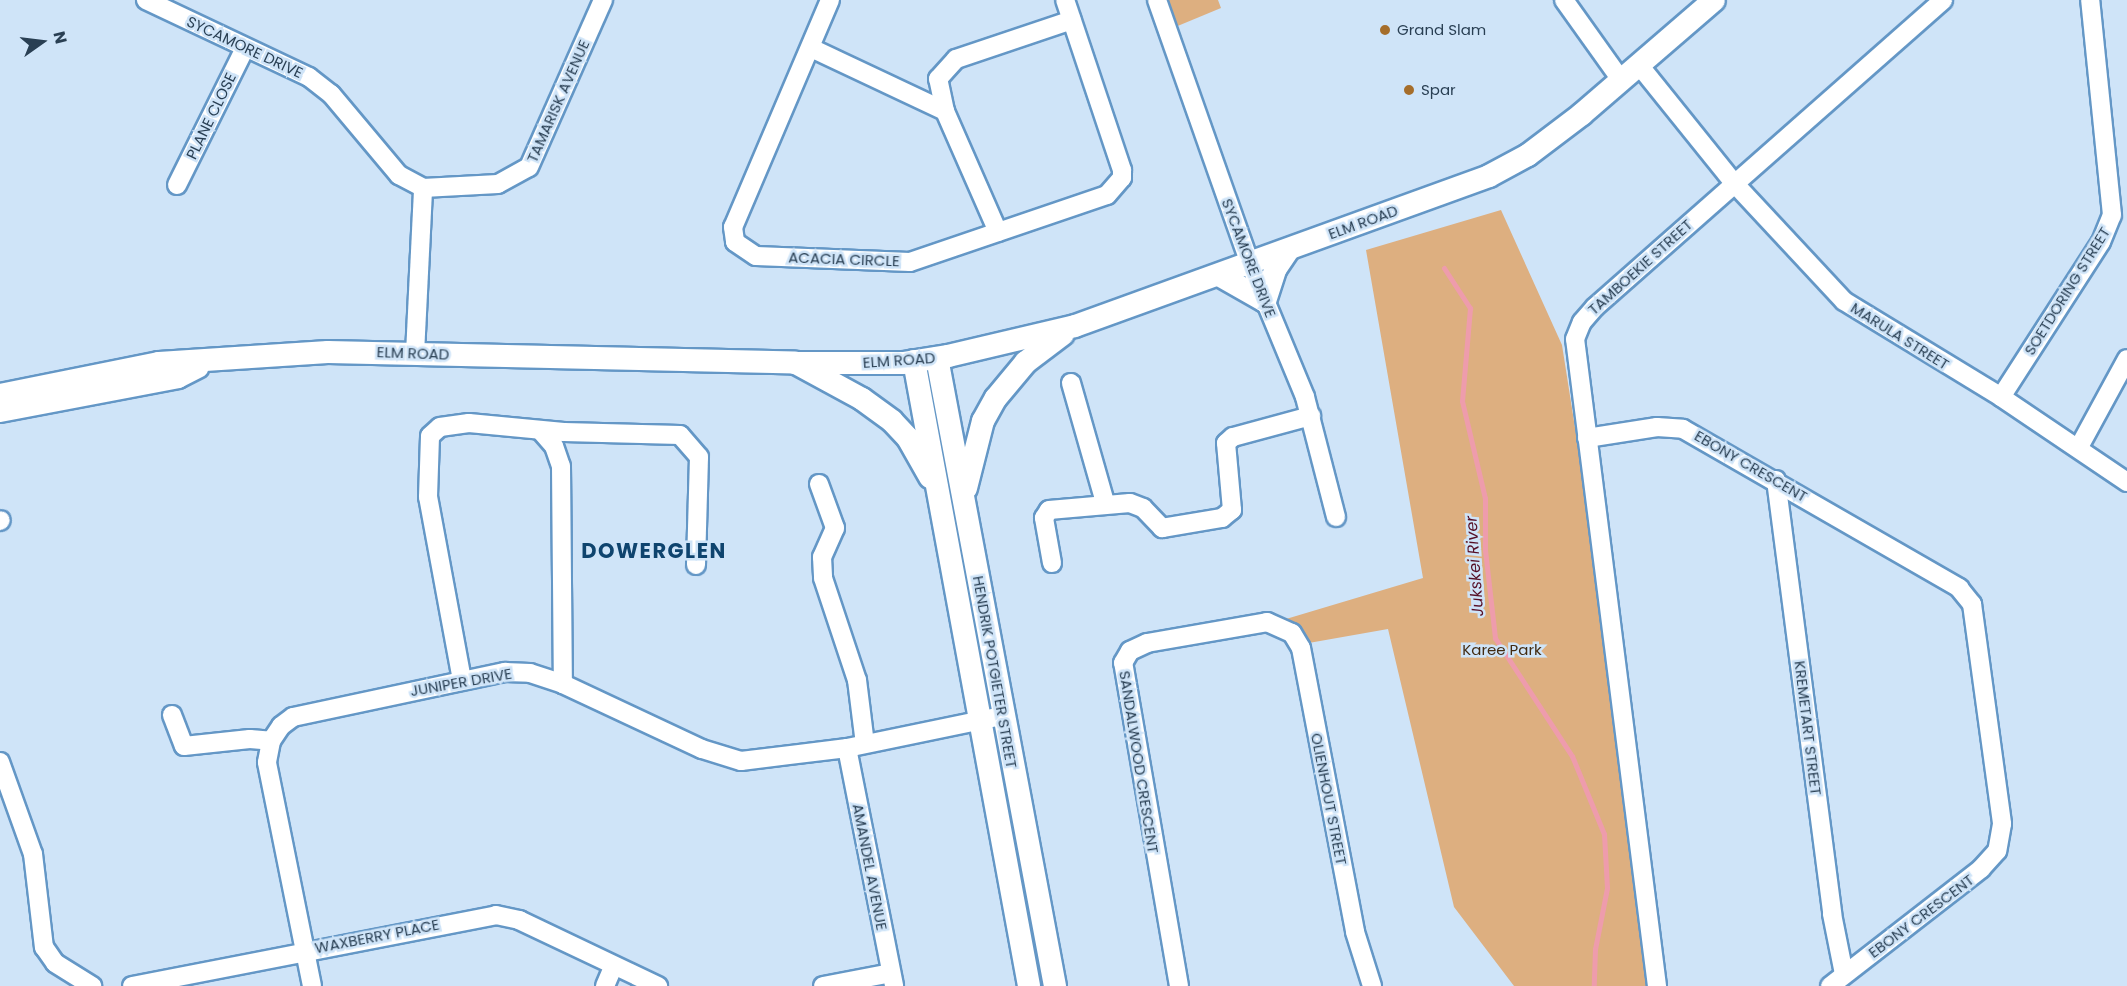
<!DOCTYPE html>
<html>
<head>
<meta charset="utf-8">
<style>
  body { margin:0 }
  #map { position:relative; width:2127px; height:986px; overflow:hidden; background:#cfe4f8; font-family:Poppins,sans-serif }
  div>[style] { position:absolute }
  .green>* { inset:0; background:#ddaf80 }
  .stream>* { height:5px; margin:-2.5px; padding:0 2.5px; transform-origin:2.5px; border-radius:2.5px; background:#ee9cac }
  .roads { filter:drop-shadow(2px 0 #6497c6) drop-shadow(-2px 0 #6497c6) drop-shadow(0 2px #6497c6) drop-shadow(0 -2px #6497c6) }
  .minor>* { height:18px; margin:-9px; padding:0 9px; transform-origin:9px; border-radius:9px; background:#fff }
  .tertiary>* { height:22px; margin:-11px; padding:0 11px; transform-origin:11px; border-radius:11px; background:#fff }
  .dots>* { width:16px; height:16px; translate:-50% -50%; box-sizing:border-box; border:3px solid #cfe4f8; border-radius:50% }
  span { translate:-50% -50%; white-space:nowrap; text-align:center; line-height:1.15; -webkit-text-stroke:5px #cfe4f8; paint-order:stroke }
  .poi-label { font-size:15px; color:#293f53 }
  .left { translate:0 -50%; text-align:left }
  .street-label { font-size:15px; color:#293f53 }
  .park-label { font-size:15px; color:#422b11 }
  .water-label { font-size:16px; color:#560f26; font-style:italic }
  .district-label { font-size:21px; color:#0f446e; font-weight:700; letter-spacing:1.5px }
  .north { position:absolute; left:12px; top:12px; width:60px; height:60px; -webkit-text-stroke:4px #cfe4f8; paint-order:stroke; rotate:76deg; font-size:16px; font-weight:700; line-height:24px; text-align:center; color:#293f53 }
  .north::after { content:''; display:block; margin:auto; width:21px; height:27px; background:#293f53; clip-path:polygon(50% 0,100% 100%,50% 72%,0 100%) }
</style>
</head>
<body>
<div id="map">
  <div class="green">
    <i style="clip-path:polygon(1159px 0,1218px 0,1221px 8px,1168px 30px)"></i>
    <i style="clip-path:polygon(1501px 210px,1562px 345px,1663px 986px,1514px 986px,1454px 907px,1388px 629px,1303px 644px,1276px 622px,1423px 578px,1366px 250px)"></i>
  </div>
  <div class="stream">
    <i style="left:1444px;top:268px;width:48px;rotate:57deg"></i>
    <i style="left:1470px;top:308px;width:93px;rotate:94.9deg"></i>
    <i style="left:1462px;top:401px;width:100px;rotate:76.7deg"></i>
    <i style="left:1485px;top:498px;width:52px;rotate:90deg"></i>
    <i style="left:1485px;top:550px;width:89px;rotate:83.5deg"></i>
    <i style="left:1495px;top:638px;width:141px;rotate:56.9deg"></i>
    <i style="left:1572px;top:756px;width:84px;rotate:67.7deg"></i>
    <i style="left:1604px;top:834px;width:54px;rotate:86.8deg"></i>
    <i style="left:1607px;top:888px;width:62px;rotate:101.1deg"></i>
    <i style="left:1595px;top:949px;width:37px;rotate:92deg"></i>
  </div>
  <div class="roads">
    <div class="minor">
      <i style="left:146px;top:0;width:180px;rotate:25.3deg"></i>
      <i style="left:309px;top:77px;width:28px;rotate:38deg"></i>
      <i style="left:331px;top:94px;width:106px;rotate:50deg"></i>
      <i style="left:399px;top:175px;width:27px;rotate:28deg"></i>
      <i style="left:423px;top:188px;width:75px;rotate:-3.1deg"></i>
      <i style="left:498px;top:184px;width:35px;rotate:-29deg"></i>
      <i style="left:529px;top:167px;width:183px;rotate:-66.1deg"></i>
      <i style="left:830px;top:0;width:247px;rotate:113.1deg"></i>
      <i style="left:733px;top:227px;width:15px;rotate:82deg"></i>
      <i style="left:735px;top:242px;width:25px;rotate:34deg"></i>
      <i style="left:756px;top:256px;width:154px;rotate:2.2deg"></i>
      <i style="left:910px;top:262px;width:208px;rotate:-18.8deg"></i>
      <i style="left:1107px;top:195px;width:23px;rotate:-49deg"></i>
      <i style="left:1122px;top:178px;width:8px;rotate:-90deg"></i>
      <i style="left:1122px;top:170px;width:179px;rotate:-108.5deg"></i>
      <i style="left:1157px;top:0;width:280px;rotate:70.6deg"></i>
      <i style="left:1250px;top:264px;width:144px;rotate:67.5deg"></i>
      <i style="left:1305px;top:397px;width:124px;rotate:75.5deg"></i>
      <i style="left:1564px;top:0;width:98px;rotate:54.5deg"></i>
      <i style="left:811px;top:48px;width:148px;rotate:25.2deg"></i>
      <i style="left:1639px;top:65px;width:151px;rotate:51.2deg"></i>
      <i style="left:1734px;top:183px;width:161px;rotate:47deg"></i>
      <i style="left:1844px;top:301px;width:184px;rotate:31.4deg"></i>
      <i style="left:2001px;top:397px;width:152px;rotate:34deg"></i>
      <i style="left:177px;top:185px;width:153px;rotate:-63.6deg"></i>
      <i style="left:998px;top:232px;width:132px;rotate:-113.7deg"></i>
      <i style="left:945px;top:111px;width:33px;rotate:-102deg"></i>
      <i style="left:938px;top:79px;width:27px;rotate:-48deg"></i>
      <i style="left:956px;top:59px;width:122px;rotate:-18.6deg"></i>
      <i style="left:415px;top:354px;width:166px;rotate:-87.2deg"></i>
      <i style="left:1071px;top:383px;width:124px;rotate:74.1deg"></i>
      <i style="left:2001px;top:397px;width:184px;rotate:-57.2deg"></i>
      <i style="left:2101px;top:242px;width:29px;rotate:-68deg"></i>
      <i style="left:2112px;top:215px;width:216px;rotate:-95.8deg"></i>
      <i style="left:540px;top:430px;width:21px;rotate:49deg"></i>
      <i style="left:554px;top:446px;width:21px;rotate:71deg"></i>
      <i style="left:561px;top:466px;width:218px;rotate:89.5deg"></i>
      <i style="left:1587px;top:438px;width:71px;rotate:-8.9deg"></i>
      <i style="left:1657px;top:427px;width:26px;rotate:4deg"></i>
      <i style="left:1683px;top:429px;width:319px;rotate:29.9deg"></i>
      <i style="left:1959px;top:588px;width:21px;rotate:51deg"></i>
      <i style="left:1972px;top:604px;width:222px;rotate:82.2deg"></i>
      <i style="left:2002px;top:824px;width:27px;rotate:100deg"></i>
      <i style="left:1997px;top:851px;width:24px;rotate:132deg"></i>
      <i style="left:1981px;top:869px;width:191px;rotate:142.2deg"></i>
      <i style="left:2079px;top:447px;width:100px;rotate:-61.4deg"></i>
      <i style="left:1776px;top:480px;width:438px;rotate:82.6deg"></i>
      <i style="left:1832px;top:914px;width:61px;rotate:78.7deg"></i>
      <i style="left:819px;top:484px;width:47px;rotate:70deg"></i>
      <i style="left:835px;top:528px;width:32px;rotate:114deg"></i>
      <i style="left:822px;top:557px;width:21px;rotate:87deg"></i>
      <i style="left:823px;top:578px;width:108px;rotate:71.6deg"></i>
      <i style="left:857px;top:680px;width:64px;rotate:82.9deg"></i>
      <i style="left:0;top:521px;width:1px;rotate:-45deg"></i>
      <i style="left:1052px;top:563px;width:46px;rotate:-100.1deg"></i>
      <i style="left:1044px;top:518px;width:9px;rotate:-58deg"></i>
      <i style="left:1049px;top:510px;width:81px;rotate:-4.9deg"></i>
      <i style="left:1130px;top:503px;width:14px;rotate:21deg"></i>
      <i style="left:1143px;top:508px;width:28px;rotate:46deg"></i>
      <i style="left:1162px;top:528px;width:61px;rotate:-9.5deg"></i>
      <i style="left:1222px;top:518px;width:13px;rotate:-39deg"></i>
      <i style="left:1232px;top:510px;width:67px;rotate:-95.1deg"></i>
      <i style="left:1226px;top:443px;width:9px;rotate:-41deg"></i>
      <i style="left:1233px;top:437px;width:81px;rotate:-15.1deg"></i>
      <i style="left:462px;top:680px;width:186px;rotate:-100.5deg"></i>
      <i style="left:428px;top:497px;width:61px;rotate:-88.1deg"></i>
      <i style="left:430px;top:436px;width:13px;rotate:-42deg"></i>
      <i style="left:440px;top:427px;width:29px;rotate:-8deg"></i>
      <i style="left:469px;top:423px;width:95px;rotate:5.4deg"></i>
      <i style="left:564px;top:432px;width:116px;rotate:1.5deg"></i>
      <i style="left:680px;top:435px;width:29px;rotate:49deg"></i>
      <i style="left:699px;top:457px;width:108px;rotate:91.6deg"></i>
      <i style="left:172px;top:715px;width:33px;rotate:69deg"></i>
      <i style="left:184px;top:746px;width:66px;rotate:-6.1deg"></i>
      <i style="left:250px;top:739px;width:21px;rotate:5deg"></i>
      <i style="left:847px;top:748px;width:243px;rotate:78.8deg"></i>
      <i style="left:0;top:762px;width:98px;rotate:70.3deg"></i>
      <i style="left:33px;top:854px;width:94px;rotate:83.3deg"></i>
      <i style="left:44px;top:947px;width:19px;rotate:55deg"></i>
      <i style="left:55px;top:963px;width:44px;rotate:31.9deg"></i>
      <i style="left:132px;top:986px;width:371px;rotate:-11deg"></i>
      <i style="left:496px;top:915px;width:24px;rotate:12deg"></i>
      <i style="left:519px;top:920px;width:154px;rotate:25.4deg"></i>
      <i style="left:312px;top:986px;width:228px;rotate:-101.4deg"></i>
      <i style="left:267px;top:762px;width:21px;rotate:-79deg"></i>
      <i style="left:271px;top:741px;width:18px;rotate:-56deg"></i>
      <i style="left:281px;top:726px;width:15px;rotate:-37deg"></i>
      <i style="left:293px;top:717px;width:217px;rotate:-12deg"></i>
      <i style="left:505px;top:672px;width:25px;rotate:2deg"></i>
      <i style="left:530px;top:673px;width:35px;rotate:18deg"></i>
      <i style="left:563px;top:684px;width:153px;rotate:25.1deg"></i>
      <i style="left:702px;top:749px;width:41px;rotate:17.1deg"></i>
      <i style="left:741px;top:761px;width:107px;rotate:-7deg"></i>
      <i style="left:847px;top:748px;width:158px;rotate:-11.7deg"></i>
      <i style="left:605px;top:986px;width:21px;rotate:-67deg"></i>
      <i style="left:823px;top:986px;width:69px;rotate:-10.8deg"></i>
      <i style="left:1179px;top:986px;width:328px;rotate:-99.8deg"></i>
      <i style="left:1123px;top:663px;width:14px;rotate:-60deg"></i>
      <i style="left:1130px;top:651px;width:19px;rotate:-25deg"></i>
      <i style="left:1147px;top:643px;width:122px;rotate:-9.9deg"></i>
      <i style="left:1267px;top:622px;width:27px;rotate:24deg"></i>
      <i style="left:1292px;top:633px;width:17px;rotate:59deg"></i>
      <i style="left:1301px;top:648px;width:289px;rotate:79.2deg"></i>
      <i style="left:1355px;top:932px;width:57px;rotate:72.5deg"></i>
      <i style="left:1657px;top:986px;width:652px;rotate:-97.22deg"></i>
      <i style="left:1575px;top:339px;width:18px;rotate:-68deg"></i>
      <i style="left:1582px;top:322px;width:20px;rotate:-49deg"></i>
      <i style="left:1595px;top:307px;width:464px;rotate:-41.4deg"></i>
    </div>
    <div class="tertiary">
      <i style="left:1219px;top:275px;width:53px;rotate:29.5deg"></i>
      <i style="left:1265px;top:301px;width:35px;rotate:-72deg"></i>
      <i style="left:1276px;top:268px;width:22px;rotate:-56deg"></i>
      <i style="left:937px;top:358px;width:639px;rotate:79.36deg"></i>
      <i style="left:914px;top:361px;width:635px;rotate:79.57deg"></i>
      <i style="left:796px;top:363px;width:75px;rotate:28.6deg"></i>
      <i style="left:862px;top:399px;width:37px;rotate:36deg"></i>
      <i style="left:892px;top:421px;width:23px;rotate:47deg"></i>
      <i style="left:908px;top:438px;width:45px;rotate:60.6deg"></i>
      <i style="left:0;top:395px;width:162px;rotate:-11.4deg"></i>
      <i style="left:159px;top:363px;width:169px;rotate:-3.7deg"></i>
      <i style="left:328px;top:352px;width:467px;rotate:1.3deg"></i>
      <i style="left:795px;top:363px;width:108px"></i>
      <i style="left:903px;top:363px;width:46px;rotate:-8.8deg"></i>
      <i style="left:948px;top:356px;width:130px;rotate:-13.3deg"></i>
      <i style="left:1075px;top:326px;width:440px;rotate:-19.9deg"></i>
      <i style="left:1489px;top:176px;width:44px;rotate:-28.3deg"></i>
      <i style="left:1528px;top:155px;width:68px;rotate:-37.2deg"></i>
      <i style="left:1582px;top:114px;width:174px;rotate:-40.8deg"></i>
      <i style="left:0;top:411px;width:181px;rotate:-10.8deg"></i>
      <i style="left:178px;top:377px;width:22px;rotate:-27deg"></i>
      <i style="left:966px;top:488px;width:69px;rotate:-75.8deg"></i>
      <i style="left:983px;top:421px;width:26px;rotate:-61deg"></i>
      <i style="left:996px;top:398px;width:47px;rotate:-50.2deg"></i>
      <i style="left:1026px;top:362px;width:46px;rotate:-37.1deg"></i>
    </div>
  </div>
  <div class="dots">
    <i style="left:1385px;top:30px;background:#a56d2a"></i>
    <i style="left:1409px;top:90px;background:#a56d2a"></i>
  </div>
  <div class="poi-label">
    <span class="left" style="left:1397px;top:30px">Grand Slam</span>
    <span class="left" style="left:1421px;top:90px">Spar</span>
  </div>
  <div class="street-label">
    <span style="left:245px;top:47px;rotate:25deg">SYCAMORE DRIVE</span>
    <span style="left:558px;top:101px;rotate:-66deg">TAMARISK AVENUE</span>
    <span style="left:211px;top:116px;rotate:-64deg">PLANE CLOSE</span>
    <span style="left:1363px;top:222px;rotate:-20deg">ELM ROAD</span>
    <span style="left:1249px;top:258px;rotate:69deg">SYCAMORE DRIVE</span>
    <span style="left:844px;top:259px;rotate:2deg">ACACIA CIRCLE</span>
    <span style="left:1640px;top:267px;rotate:-42deg">TAMBOEKIE STREET</span>
    <span style="left:2067px;top:291px;rotate:-58deg">SOETDORING STREET</span>
    <span style="left:1900px;top:336px;rotate:32deg">MARULA STREET</span>
    <span style="left:413px;top:353px;rotate:2deg">ELM ROAD</span>
    <span style="left:899px;top:360px;rotate:-4deg">ELM ROAD</span>
    <span style="left:1751px;top:466px;rotate:30deg">EBONY CRESCENT</span>
    <span style="left:995px;top:672px;rotate:80deg">HENDRIK POTGIETER STREET</span>
    <span style="left:461px;top:682px;rotate:-10deg">JUNIPER DRIVE</span>
    <span style="left:1808px;top:728px;rotate:83deg">KREMETART STREET</span>
    <span style="left:1139px;top:762px;rotate:81deg">SANDALWOOD CRESCENT</span>
    <span style="left:1329px;top:799px;rotate:79deg">OLIENHOUT STREET</span>
    <span style="left:870px;top:867px;rotate:79deg">AMANDEL AVENUE</span>
    <span style="left:1921px;top:916px;rotate:-37deg">EBONY CRESCENT</span>
    <span style="left:377px;top:936px;rotate:-11deg">WAXBERRY PLACE</span>
  </div>
  <div class="park-label">
    <span style="left:1502px;top:650px">Karee Park</span>
  </div>
  <div class="water-label">
    <span style="left:1475px;top:566px;rotate:-94deg">Jukskei River</span>
  </div>
  <div class="district-label">
    <span style="left:654px;top:551px">DOWERGLEN</span>
  </div>
  <div class="north">N</div>
</div>
</body>
</html>
